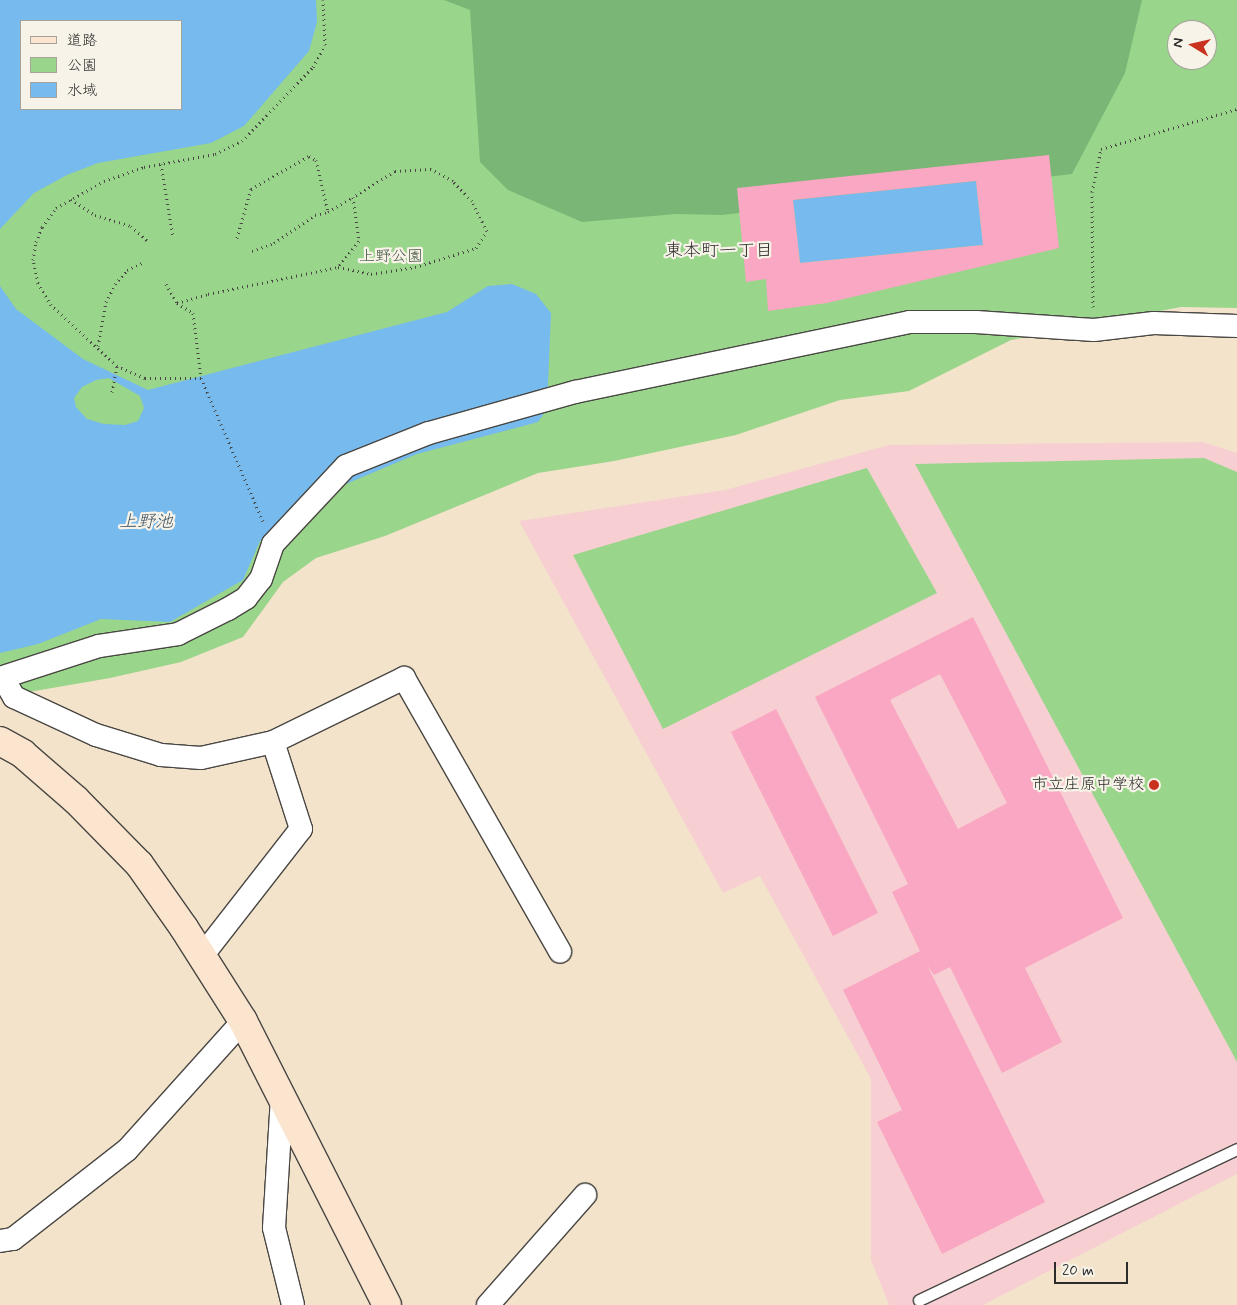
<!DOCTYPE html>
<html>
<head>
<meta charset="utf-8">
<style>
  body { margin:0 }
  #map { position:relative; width:1237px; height:1305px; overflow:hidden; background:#f3e3cb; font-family:Mynerve,"Klee One",sans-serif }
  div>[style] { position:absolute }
  .built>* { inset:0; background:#f7cfd3 }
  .green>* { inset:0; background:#99d58a }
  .forest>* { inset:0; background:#7ab676 }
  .water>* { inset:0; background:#77baed }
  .building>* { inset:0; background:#f9a7c3 }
  .path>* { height:3px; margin-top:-1.5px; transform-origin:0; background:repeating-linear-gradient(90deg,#494743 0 1px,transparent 0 5px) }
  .roads { filter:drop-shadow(1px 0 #494743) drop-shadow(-1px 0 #494743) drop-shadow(0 1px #494743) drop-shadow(0 -1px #494743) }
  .lane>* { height:11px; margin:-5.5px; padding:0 5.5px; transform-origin:5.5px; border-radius:5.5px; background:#fff }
  .street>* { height:22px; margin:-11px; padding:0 11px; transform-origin:11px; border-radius:11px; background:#fff }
  .secondary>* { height:28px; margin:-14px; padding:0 14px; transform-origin:14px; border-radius:14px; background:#fce5cf }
  .dots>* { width:14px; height:14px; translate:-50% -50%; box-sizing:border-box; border:2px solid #f7f3e8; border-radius:50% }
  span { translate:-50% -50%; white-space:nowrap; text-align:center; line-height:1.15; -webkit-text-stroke:4.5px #f7f3e8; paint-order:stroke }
  .park-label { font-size:16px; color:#465643 }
  .poi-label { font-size:16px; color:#2b2b2b }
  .right { translate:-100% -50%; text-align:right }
  .neighbourhood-label { font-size:18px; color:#2b2b2b }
  .water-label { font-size:18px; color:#425665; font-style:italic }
  .legend { position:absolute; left:20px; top:20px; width:162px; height:90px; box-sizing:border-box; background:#f7f3e8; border:1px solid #a5a39c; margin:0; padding:6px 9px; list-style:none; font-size:15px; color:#2b2b2b }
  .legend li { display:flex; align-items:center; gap:10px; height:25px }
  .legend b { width:25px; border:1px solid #a5a39c }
  .north { position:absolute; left:1167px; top:20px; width:50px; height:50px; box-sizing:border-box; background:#f7f3e8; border:1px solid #a5a39c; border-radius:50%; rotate:279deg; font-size:14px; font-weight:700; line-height:20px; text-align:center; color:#2b2b2b }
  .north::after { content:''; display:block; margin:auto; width:18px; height:22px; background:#c8321e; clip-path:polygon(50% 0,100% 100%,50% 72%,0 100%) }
  .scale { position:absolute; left:1054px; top:1262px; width:74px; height:22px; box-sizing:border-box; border:2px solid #2b2b2b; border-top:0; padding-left:6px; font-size:15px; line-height:18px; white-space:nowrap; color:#2b2b2b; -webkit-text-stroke:4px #f7f3e8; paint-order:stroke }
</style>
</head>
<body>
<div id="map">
  <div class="built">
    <i style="clip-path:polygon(1203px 442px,1237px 453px,1237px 1174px,983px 1305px,889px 1305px,871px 1260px,871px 1079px,760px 876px,723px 893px,519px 521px,725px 490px,889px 445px)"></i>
  </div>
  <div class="green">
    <i style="clip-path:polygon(evenodd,0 0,1237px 0,1237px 308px,1181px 307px,1011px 340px,909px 391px,840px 400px,736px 435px,614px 461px,538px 473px,385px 536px,316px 558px,283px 582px,243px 637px,181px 662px,110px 678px,0 697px,0 0,21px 21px,181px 21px,181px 109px,21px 109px,21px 21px,0 0,1177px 30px,1207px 30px,1207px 60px,1177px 60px,1177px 30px)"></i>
    <i style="clip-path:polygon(1204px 458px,1237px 472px,1237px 1062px,915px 464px)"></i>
    <i style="clip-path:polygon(867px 468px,937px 593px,663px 729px,573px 555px)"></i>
  </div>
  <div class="forest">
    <i style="clip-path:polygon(444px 0,1142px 0,1125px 73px,1072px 174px,722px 215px,676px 214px,582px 222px,508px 190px,480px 162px,470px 10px)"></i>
  </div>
  <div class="water">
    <i style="clip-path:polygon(evenodd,0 0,316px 0,317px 22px,309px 51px,244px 126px,211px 143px,98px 163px,67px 175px,34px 193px,0 229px,0 0,21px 21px,181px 21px,181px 109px,21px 109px,21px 21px)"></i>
    <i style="clip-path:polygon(976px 181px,983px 245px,800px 263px,793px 200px)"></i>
    <i style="clip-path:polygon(evenodd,512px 284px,536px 294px,551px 313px,547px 409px,538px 422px,417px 454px,294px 506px,260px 541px,243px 580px,170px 622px,101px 619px,38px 644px,0 653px,0 286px,16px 309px,83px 359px,148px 390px,447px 312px,488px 286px,512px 284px,109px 378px,140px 396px,144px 408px,138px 421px,125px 425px,104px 424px,87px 419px,76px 407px,74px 398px,82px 387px,96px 380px,109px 378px)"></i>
  </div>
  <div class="building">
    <i style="clip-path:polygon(evenodd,1049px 155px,1059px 248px,827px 303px,768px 311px,766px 279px,746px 282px,737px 188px,1049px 155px,976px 181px,983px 245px,800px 263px,793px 200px,976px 181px)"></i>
    <i style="clip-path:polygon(evenodd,973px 617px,1123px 918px,1025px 968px,1062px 1042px,1002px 1073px,950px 967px,934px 975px,927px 965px,1045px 1202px,942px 1254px,877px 1122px,902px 1110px,843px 990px,920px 951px,892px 892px,908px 884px,815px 697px,973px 617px,940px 674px,1007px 803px,958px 829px,890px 700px,940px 674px)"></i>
    <i style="clip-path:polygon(776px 709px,878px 913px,833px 936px,731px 732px)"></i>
  </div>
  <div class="path">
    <i style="left:161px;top:164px;width:74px;rotate:80.7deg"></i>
    <i style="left:71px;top:199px;width:29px;rotate:34deg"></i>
    <i style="left:95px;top:215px;width:38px;rotate:17deg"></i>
    <i style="left:131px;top:226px;width:24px;rotate:42deg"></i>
    <i style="left:237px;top:238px;width:51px;rotate:-74.1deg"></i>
    <i style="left:251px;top:189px;width:67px;rotate:-29.6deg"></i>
    <i style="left:309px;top:156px;width:8px;rotate:30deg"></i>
    <i style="left:316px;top:160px;width:53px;rotate:77deg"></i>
    <i style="left:252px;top:251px;width:23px;rotate:-20deg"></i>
    <i style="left:274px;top:243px;width:50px;rotate:-34.3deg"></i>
    <i style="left:315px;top:215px;width:13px;rotate:-13deg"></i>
    <i style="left:328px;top:212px;width:29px;rotate:-31deg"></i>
    <i style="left:353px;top:197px;width:44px;rotate:82.2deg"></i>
    <i style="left:359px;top:241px;width:33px;rotate:129deg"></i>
    <i style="left:166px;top:284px;width:22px;rotate:60deg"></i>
    <i style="left:177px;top:303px;width:19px;rotate:32deg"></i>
    <i style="left:193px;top:313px;width:65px;rotate:83deg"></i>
    <i style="left:201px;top:378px;width:156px;rotate:66.6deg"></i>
    <i style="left:177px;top:303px;width:32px;rotate:-16deg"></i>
    <i style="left:208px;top:294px;width:133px;rotate:-11.7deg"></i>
    <i style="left:338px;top:267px;width:34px;rotate:12deg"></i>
    <i style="left:371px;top:274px;width:45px;rotate:-9deg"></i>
    <i style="left:415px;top:267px;width:64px;rotate:-17.3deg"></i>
    <i style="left:476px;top:248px;width:20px;rotate:-57deg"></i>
    <i style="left:487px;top:231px;width:34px;rotate:-117deg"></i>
    <i style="left:472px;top:201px;width:28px;rotate:-134deg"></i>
    <i style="left:453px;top:181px;width:25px;rotate:-151deg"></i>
    <i style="left:431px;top:169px;width:36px;rotate:177deg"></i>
    <i style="left:395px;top:171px;width:49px;rotate:148.2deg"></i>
    <i style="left:1093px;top:307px;width:115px;rotate:-90.5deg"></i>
    <i style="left:1092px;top:192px;width:44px;rotate:-78.2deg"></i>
    <i style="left:1101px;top:149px;width:142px;rotate:-16.4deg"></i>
    <i style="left:98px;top:346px;width:45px;rotate:-79.7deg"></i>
    <i style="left:106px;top:302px;width:20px;rotate:-63deg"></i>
    <i style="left:115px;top:284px;width:18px;rotate:-49deg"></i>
    <i style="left:127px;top:270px;width:19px;rotate:-25deg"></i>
    <i style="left:201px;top:378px;width:56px;rotate:180deg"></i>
    <i style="left:145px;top:378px;width:30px;rotate:-157deg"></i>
    <i style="left:117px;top:366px;width:90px;rotate:-137.3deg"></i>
    <i style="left:51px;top:305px;width:26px;rotate:-121deg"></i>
    <i style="left:38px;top:283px;width:24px;rotate:-102deg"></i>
    <i style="left:33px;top:260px;width:18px;rotate:-81deg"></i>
    <i style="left:36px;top:242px;width:16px;rotate:-68deg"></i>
    <i style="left:42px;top:227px;width:24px;rotate:-54deg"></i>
    <i style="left:56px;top:208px;width:55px;rotate:-29.4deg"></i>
    <i style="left:104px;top:181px;width:42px;rotate:-19.3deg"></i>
    <i style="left:144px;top:167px;width:72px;rotate:-10.4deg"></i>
    <i style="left:215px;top:154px;width:30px;rotate:-26deg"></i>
    <i style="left:242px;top:141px;width:103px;rotate:-46.2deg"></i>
    <i style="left:313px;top:67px;width:25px;rotate:-61deg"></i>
    <i style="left:325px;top:45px;width:45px;rotate:-92.5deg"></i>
    <i style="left:112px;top:392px;width:26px;rotate:-79deg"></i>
  </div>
  <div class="roads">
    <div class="lane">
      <i style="left:919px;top:1300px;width:352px;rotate:-25.4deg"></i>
    </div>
    <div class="street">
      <i style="left:0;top:678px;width:104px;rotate:-17.9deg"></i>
      <i style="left:99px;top:646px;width:80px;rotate:-8.6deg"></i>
      <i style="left:178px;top:634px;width:56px;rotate:-26.6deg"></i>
      <i style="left:228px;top:609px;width:21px;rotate:-31deg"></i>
      <i style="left:246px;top:598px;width:24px;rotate:-52deg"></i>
      <i style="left:261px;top:579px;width:37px;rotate:-71deg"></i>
      <i style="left:273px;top:544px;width:107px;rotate:-46.9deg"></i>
      <i style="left:346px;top:466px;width:89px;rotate:-21.7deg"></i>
      <i style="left:429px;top:433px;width:152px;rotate:-15.7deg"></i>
      <i style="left:575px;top:392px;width:342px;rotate:-11.8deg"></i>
      <i style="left:910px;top:322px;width:66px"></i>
      <i style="left:976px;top:322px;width:118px;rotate:3.9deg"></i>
      <i style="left:1094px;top:330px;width:60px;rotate:-6.7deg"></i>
      <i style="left:1154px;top:323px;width:83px;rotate:2.1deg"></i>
      <i style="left:3px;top:678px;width:22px;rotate:60deg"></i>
      <i style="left:14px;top:697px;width:90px;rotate:24.9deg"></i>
      <i style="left:96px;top:735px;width:68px;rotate:17.1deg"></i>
      <i style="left:161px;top:755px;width:40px;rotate:4.3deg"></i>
      <i style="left:201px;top:758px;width:74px;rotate:-12.5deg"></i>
      <i style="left:273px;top:742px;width:146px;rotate:-26deg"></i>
      <i style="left:404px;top:678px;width:315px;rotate:60.3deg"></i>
      <i style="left:202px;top:956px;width:161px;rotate:-52.1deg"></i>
      <i style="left:301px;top:829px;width:91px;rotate:-107.8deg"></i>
      <i style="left:282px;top:1097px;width:131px;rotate:93.5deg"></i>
      <i style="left:274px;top:1228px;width:79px;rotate:76.1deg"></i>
      <i style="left:0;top:1241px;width:13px;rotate:-9deg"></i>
      <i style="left:13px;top:1239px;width:145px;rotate:-38deg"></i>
      <i style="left:127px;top:1150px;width:173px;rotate:-48deg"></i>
      <i style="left:488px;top:1305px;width:147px;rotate:-48.6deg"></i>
    </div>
    <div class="secondary">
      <i style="left:0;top:741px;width:26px;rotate:29deg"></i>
      <i style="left:23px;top:754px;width:70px;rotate:41deg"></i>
      <i style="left:76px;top:800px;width:90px;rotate:45.5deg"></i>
      <i style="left:139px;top:864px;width:78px;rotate:54.9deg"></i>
      <i style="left:184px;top:928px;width:110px;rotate:57.6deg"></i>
      <i style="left:243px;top:1021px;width:318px;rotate:63.1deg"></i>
    </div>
  </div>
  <div class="dots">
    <i style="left:1154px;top:785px;background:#c8321e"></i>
  </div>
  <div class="park-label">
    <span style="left:391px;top:257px">上野公園</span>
  </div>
  <div class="poi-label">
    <span class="right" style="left:1144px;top:785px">市立庄原中学校</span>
  </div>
  <div class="neighbourhood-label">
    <span style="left:719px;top:251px">東本町一丁目</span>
  </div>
  <div class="water-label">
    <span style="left:146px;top:522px">上野池</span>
  </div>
  <ul class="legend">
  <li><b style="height:6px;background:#fce5cf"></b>道路</li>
  <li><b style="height:14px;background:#99d58a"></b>公園</li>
  <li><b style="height:14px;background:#77baed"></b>水域</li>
  </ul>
  <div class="north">N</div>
  <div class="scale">20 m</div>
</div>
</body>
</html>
